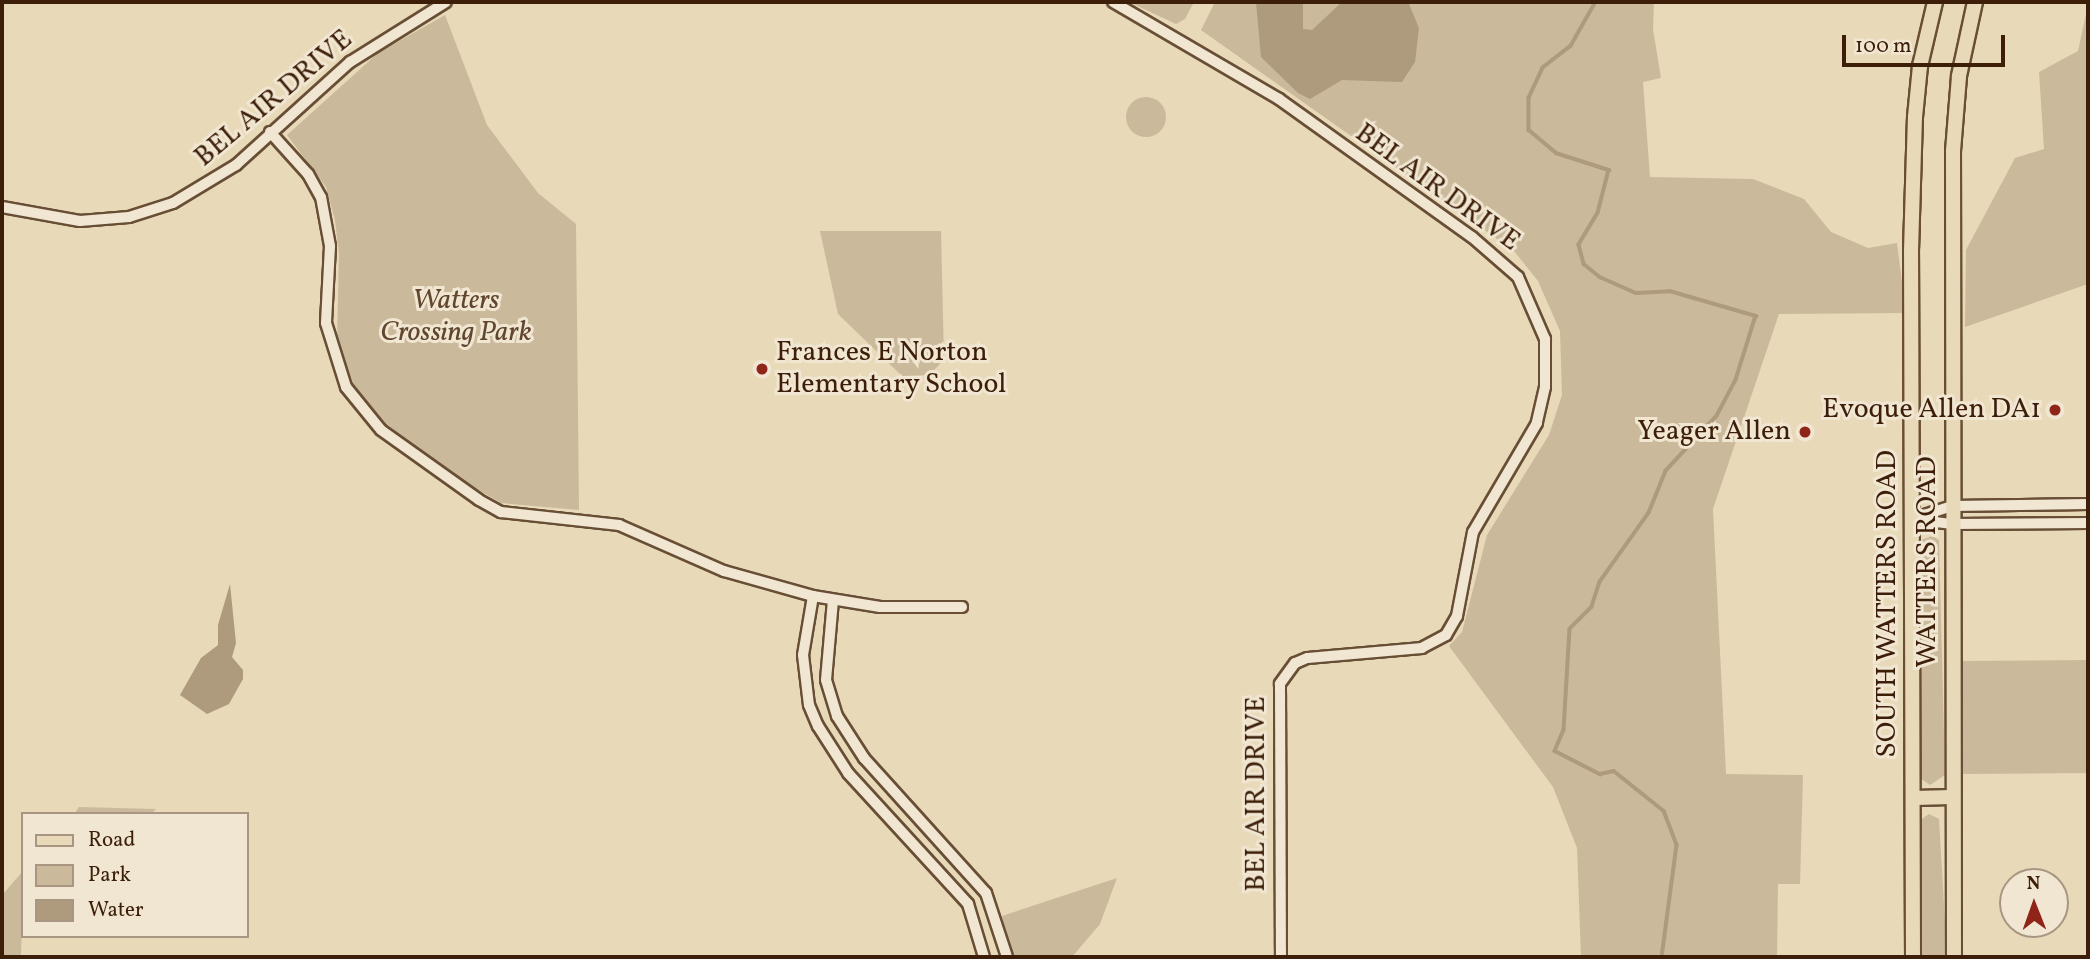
<!DOCTYPE html>
<html>
<head>
<meta charset="utf-8">
<style>
  body { margin:0 }
  #map { position:relative; width:2090px; height:959px; overflow:hidden; background:#e8d9b9; font-family:Vollkorn,serif }
  div>[style] { position:absolute }
  .green>* { inset:0; background:#cbb99b }
  .round { border-radius:50% }
  .water>* { inset:0; background:#ae9a7d }
  .stream>* { height:3.5px; margin:-1.75px; padding:0 1.75px; transform-origin:1.75px; border-radius:1.75px; background:#ae9a7d }
  .roads { filter:drop-shadow(2px 0 #684e35) drop-shadow(-2px 0 #684e35) drop-shadow(0 2px #684e35) drop-shadow(0 -2px #684e35) }
  .minor>* { height:10px; margin:-5px; padding:0 5px; transform-origin:5px; border-radius:5px; background:#f0e6d2 }
  .major>* { height:14px; margin:-7px; padding:0 7px; transform-origin:7px; border-radius:7px; background:#e8d9b9 }
  .dots>* { width:19px; height:19px; translate:-50% -50%; box-sizing:border-box; border:4px solid #f0e6d2; border-radius:50% }
  span { translate:-50% -50%; white-space:nowrap; text-align:center; line-height:1.15; -webkit-text-stroke:6px #f0e6d2; paint-order:stroke }
  .street-label { font-size:28px; color:#3d1f09 }
  .park-label { font-size:28px; color:#60462e; font-style:italic }
  .poi-label { font-size:28px; color:#3d1f09 }
  .left { translate:0 -50%; text-align:left }
  .right { translate:-100% -50%; text-align:right }
  .frame { position:absolute; inset:0; border:4px solid #3d1f09; pointer-events:none }
  .legend { position:absolute; left:21px; top:812px; width:228px; height:126px; box-sizing:border-box; background:#f0e6d2; border:2px solid #a89682; margin:0; padding:9px 12px; list-style:none; font-size:21px; color:#3d1f09 }
  .legend li { display:flex; align-items:center; gap:14px; height:35px }
  .legend b { width:35px; border:2px solid #a89682 }
  .north { position:absolute; left:1999px; top:868px; width:70px; height:70px; box-sizing:border-box; background:#f0e6d2; border:2px solid #a89682; border-radius:50%; rotate:359deg; font-size:19px; font-weight:700; line-height:28px; text-align:center; color:#3d1f09 }
  .north::after { content:''; display:block; margin:auto; width:24px; height:32px; background:#8f2418; clip-path:polygon(50% 0,100% 100%,50% 72%,0 100%) }
  .scale { position:absolute; left:1842px; top:35px; width:163px; height:32px; box-sizing:border-box; border:4px solid #3d1f09; border-top:0; padding-left:9px; font-size:21px; line-height:24px; white-space:nowrap; color:#3d1f09; -webkit-text-stroke:5px #f0e6d2; paint-order:stroke }
</style>
</head>
<body>
<div id="map">
  <div class="green">
    <i style="clip-path:polygon(1129px 2px,1194px 2px,1185px 19px,1176px 24px)"></i>
    <i style="clip-path:polygon(1215px 2px,1654px 2px,1653px 29px,1661px 78px,1643px 82px,1650px 177px,1753px 179px,1804px 199px,1831px 232px,1868px 248px,1897px 243px,1906px 313px,1779px 314px,1713px 509px,1726px 774px,1803px 775px,1800px 884px,1778px 884px,1777px 957px,1581px 957px,1577px 848px,1553px 787px,1449px 646px,1462px 632px,1487px 535px,1549px 435px,1562px 395px,1560px 331px,1538px 281px,1514px 251px,1201px 30px)"></i>
    <i style="clip-path:polygon(2088px 5px,2088px 284px,1965px 327px,1966px 250px,2015px 158px,2044px 149px,2039px 72px,2078px 51px)"></i>
    <i style="clip-path:polygon(445px 15px,487px 125px,538px 193px,576px 224px,579px 510px,501px 503px,448px 472px,385px 423px,354px 386px,337px 341px,339px 255px,335px 220px,326px 187px,287px 135px,378px 53px)"></i>
    <i class="round" style="left:1126px;top:97px;width:40px;height:40px"></i>
    <i style="clip-path:polygon(820px 231px,941px 231px,944px 359px,930px 375px,902px 376px,838px 314px)"></i>
    <i style="clip-path:polygon(1932px 536px,1939px 540px,1945px 775px,1930px 785px,1920px 778px,1918px 768px,1918px 547px,1919px 541px)"></i>
    <i style="clip-path:polygon(2088px 660px,2088px 773px,1961px 774px,1960px 661px)"></i>
    <i style="clip-path:polygon(79px 807px,156px 809px,151px 814px,74px 814px)"></i>
    <i style="clip-path:polygon(1929px 814px,1939px 819px,1947px 957px,1917px 957px,1919px 821px)"></i>
    <i style="clip-path:polygon(23px 871px,21px 957px,2px 957px,2px 895px)"></i>
    <i style="clip-path:polygon(1117px 878px,1100px 924px,1072px 957px,1011px 957px,1002px 916px)"></i>
  </div>
  <div class="water">
    <i style="clip-path:polygon(1256px 2px,1303px 2px,1303px 29px,1312px 30px,1342px 2px,1408px 2px,1419px 28px,1415px 62px,1402px 82px,1342px 80px,1310px 99px,1298px 93px,1261px 57px)"></i>
    <i style="clip-path:polygon(230px 584px,236px 643px,232px 657px,243px 670px,243px 679px,229px 704px,207px 714px,180px 695px,201px 658px,218px 645px,218px 625px)"></i>
  </div>
  <div class="stream">
    <i style="left:1596px;top:2px;width:51px;rotate:119.6deg"></i>
    <i style="left:1571px;top:46px;width:36px;rotate:142deg"></i>
    <i style="left:1543px;top:68px;width:33px;rotate:115deg"></i>
    <i style="left:1529px;top:98px;width:32px;rotate:90deg"></i>
    <i style="left:1529px;top:130px;width:35px;rotate:40deg"></i>
    <i style="left:1556px;top:153px;width:56px;rotate:17.8deg"></i>
    <i style="left:1609px;top:170px;width:44px;rotate:104.3deg"></i>
    <i style="left:1598px;top:213px;width:37px;rotate:121deg"></i>
    <i style="left:1579px;top:245px;width:20px;rotate:75deg"></i>
    <i style="left:1584px;top:264px;width:21px;rotate:39deg"></i>
    <i style="left:1600px;top:277px;width:39px;rotate:24deg"></i>
    <i style="left:1636px;top:293px;width:34px;rotate:-3deg"></i>
    <i style="left:1670px;top:291px;width:90px;rotate:16.2deg"></i>
    <i style="left:1756px;top:316px;width:67px;rotate:107.4deg"></i>
    <i style="left:1736px;top:380px;width:41px;rotate:117.8deg"></i>
    <i style="left:1717px;top:416px;width:75px;rotate:132.8deg"></i>
    <i style="left:1666px;top:471px;width:45px;rotate:112deg"></i>
    <i style="left:1649px;top:513px;width:85px;rotate:125.4deg"></i>
    <i style="left:1600px;top:582px;width:26px;rotate:108deg"></i>
    <i style="left:1592px;top:607px;width:31px;rotate:135deg"></i>
    <i style="left:1570px;top:629px;width:101px;rotate:93.4deg"></i>
    <i style="left:1564px;top:730px;width:23px;rotate:113deg"></i>
    <i style="left:1555px;top:751px;width:51px;rotate:27.1deg"></i>
    <i style="left:1600px;top:774px;width:14px;rotate:-12deg"></i>
    <i style="left:1614px;top:771px;width:64px;rotate:38.7deg"></i>
    <i style="left:1664px;top:811px;width:36px;rotate:69deg"></i>
    <i style="left:1677px;top:845px;width:113px;rotate:97.6deg"></i>
  </div>
  <div class="roads">
    <div class="minor">
      <i style="left:1113px;top:2px;width:192px;rotate:30.3deg"></i>
      <i style="left:1279px;top:99px;width:237px;rotate:35.6deg"></i>
      <i style="left:1472px;top:237px;width:61px;rotate:41deg"></i>
      <i style="left:1518px;top:277px;width:68px;rotate:66.5deg"></i>
      <i style="left:1545px;top:339px;width:48px;rotate:90deg"></i>
      <i style="left:1545px;top:387px;width:37px;rotate:103deg"></i>
      <i style="left:1537px;top:423px;width:126px;rotate:120.4deg"></i>
      <i style="left:1473px;top:532px;width:86px;rotate:100.8deg"></i>
      <i style="left:1457px;top:616px;width:22px;rotate:120deg"></i>
      <i style="left:1446px;top:635px;width:27px;rotate:152deg"></i>
      <i style="left:1422px;top:648px;width:115px;rotate:175deg"></i>
      <i style="left:1307px;top:658px;width:13px;rotate:157deg"></i>
      <i style="left:1295px;top:663px;width:26px;rotate:126deg"></i>
      <i style="left:1280px;top:684px;width:273px;rotate:89.8deg"></i>
      <i style="left:270px;top:132px;width:57px;rotate:47.9deg"></i>
      <i style="left:308px;top:174px;width:26px;rotate:61deg"></i>
      <i style="left:321px;top:197px;width:50px;rotate:79.6deg"></i>
      <i style="left:330px;top:246px;width:77px;rotate:93deg"></i>
      <i style="left:326px;top:323px;width:67px;rotate:72.6deg"></i>
      <i style="left:346px;top:387px;width:55px;rotate:50.9deg"></i>
      <i style="left:381px;top:430px;width:120px;rotate:35.5deg"></i>
      <i style="left:479px;top:500px;width:25px;rotate:29deg"></i>
      <i style="left:501px;top:512px;width:119px;rotate:6.3deg"></i>
      <i style="left:619px;top:525px;width:115px;rotate:23.7deg"></i>
      <i style="left:724px;top:571px;width:92px;rotate:15.7deg"></i>
      <i style="left:813px;top:596px;width:68px;rotate:9.3deg"></i>
      <i style="left:880px;top:607px;width:82px"></i>
      <i style="left:2px;top:207px;width:79px;rotate:10.2deg"></i>
      <i style="left:80px;top:221px;width:49px;rotate:-4.7deg"></i>
      <i style="left:129px;top:217px;width:46px;rotate:-17.7deg"></i>
      <i style="left:173px;top:203px;width:74px;rotate:-31.1deg"></i>
      <i style="left:236px;top:165px;width:154px;rotate:-42.1deg"></i>
      <i style="left:350px;top:62px;width:113px;rotate:-32deg"></i>
      <i style="left:1912px;top:519px;width:42px;rotate:-18deg"></i>
      <i style="left:1952px;top:506px;width:136px;rotate:-0.8deg"></i>
      <i style="left:1919px;top:520px;width:34px;rotate:7deg"></i>
      <i style="left:1953px;top:524px;width:135px;rotate:-0.4deg"></i>
      <i style="left:813px;top:596px;width:60px;rotate:99.6deg"></i>
      <i style="left:803px;top:655px;width:50px;rotate:83.2deg"></i>
      <i style="left:809px;top:705px;width:23px;rotate:67deg"></i>
      <i style="left:818px;top:726px;width:56px;rotate:57.4deg"></i>
      <i style="left:848px;top:773px;width:178px;rotate:47.5deg"></i>
      <i style="left:968px;top:904px;width:55px;rotate:73.2deg"></i>
      <i style="left:833px;top:600px;width:80px;rotate:95deg"></i>
      <i style="left:826px;top:680px;width:38px;rotate:73deg"></i>
      <i style="left:837px;top:716px;width:50px;rotate:57.3deg"></i>
      <i style="left:864px;top:758px;width:182px;rotate:47.9deg"></i>
      <i style="left:986px;top:893px;width:67px;rotate:71.8deg"></i>
    </div>
    <div class="major">
      <i style="left:1913px;top:798px;width:40px;rotate:-1.4deg"></i>
      <i style="left:1913px;top:957px;width:706px;rotate:-90.16deg"></i>
      <i style="left:1911px;top:251px;width:134px;rotate:-88.3deg"></i>
      <i style="left:1915px;top:117px;width:51px;rotate:-84.4deg"></i>
      <i style="left:1920px;top:66px;width:66px;rotate:-76.8deg"></i>
      <i style="left:1954px;top:957px;width:806px;rotate:-90.07deg"></i>
      <i style="left:1953px;top:151px;width:75px;rotate:-85.4deg"></i>
      <i style="left:1959px;top:76px;width:76px;rotate:-77.8deg"></i>
    </div>
  </div>
  <div class="dots">
    <i style="left:762px;top:369px;background:#8f2418"></i>
    <i style="left:2055px;top:410px;background:#8f2418"></i>
    <i style="left:1805px;top:432px;background:#8f2418"></i>
  </div>
  <div class="street-label">
    <span style="left:274px;top:99px;rotate:-40deg">BEL AIR DRIVE</span>
    <span style="left:1437px;top:188px;rotate:36deg">BEL AIR DRIVE</span>
    <span style="left:1928px;top:562px;rotate:-90deg">WATTERS ROAD</span>
    <span style="left:1888px;top:604px;rotate:-90deg">SOUTH WATTERS ROAD</span>
    <span style="left:1257px;top:794px;rotate:-90deg">BEL AIR DRIVE</span>
  </div>
  <div class="park-label">
    <span style="left:456px;top:317px">Watters<br>Crossing Park</span>
  </div>
  <div class="poi-label">
    <span class="left" style="left:776px;top:369px">Frances E Norton<br>Elementary School</span>
    <span class="right" style="left:2041px;top:410px">Evoque Allen DA1</span>
    <span class="right" style="left:1791px;top:432px">Yeager Allen</span>
  </div>
  <div class="frame"></div>
  <ul class="legend">
  <li><b style="height:9px;background:#e8d9b9"></b>Road</li>
  <li><b style="height:19px;background:#cbb99b"></b>Park</li>
  <li><b style="height:19px;background:#ae9a7d"></b>Water</li>
  </ul>
  <div class="north">N</div>
  <div class="scale">100 m</div>
</div>
</body>
</html>
